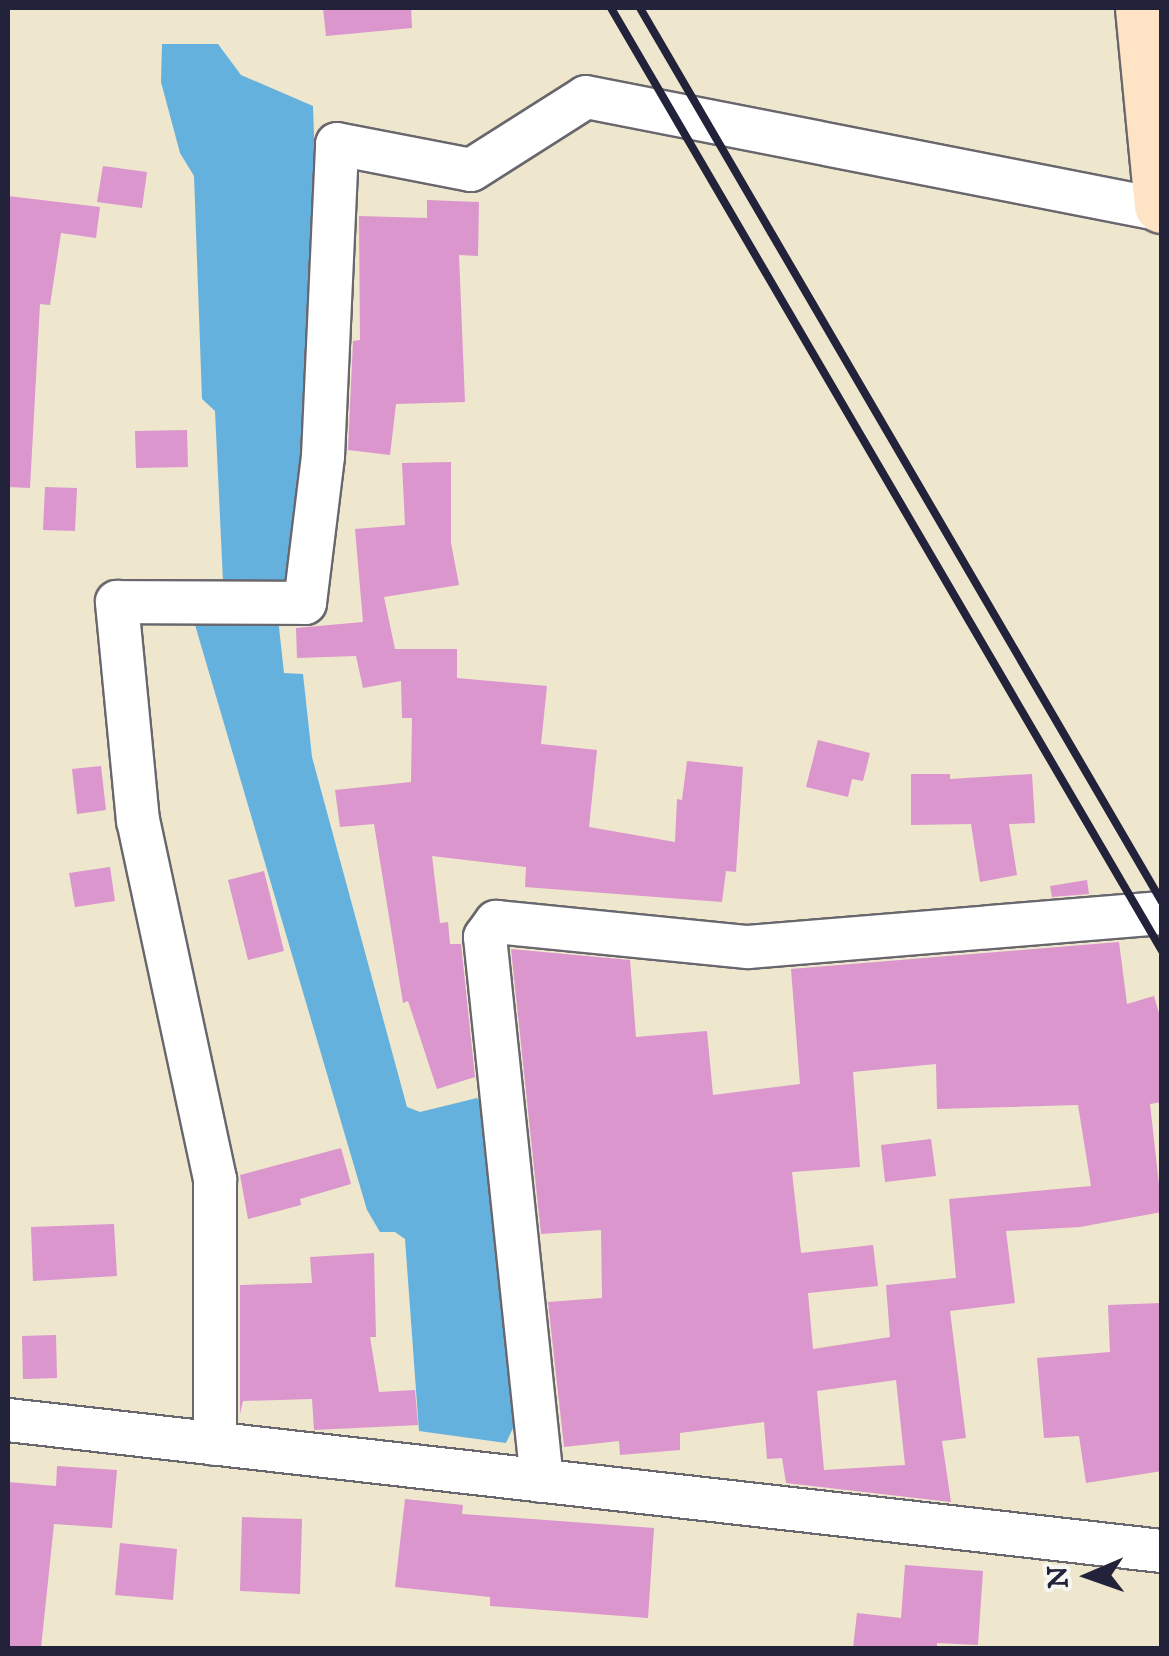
<!DOCTYPE html>
<html>
<head>
<meta charset="utf-8">
<style>
  body { margin:0 }
  #map { position:relative; width:1169px; height:1656px; overflow:hidden; background:#eee6cd; font-family:"IM FELL DW Pica",serif }
  div>[style] { position:absolute }
  .water>* { inset:0; background:#64b1de }
  .building>* { inset:0; background:#da96cd }
  .roads { filter:drop-shadow(2px 0 #69676e) drop-shadow(-2px 0 #69676e) drop-shadow(0 2px #69676e) drop-shadow(0 -2px #69676e) }
  .street>* { height:42px; margin:-21px; padding:0 21px; transform-origin:21px; border-radius:21px; background:#fff }
  .secondary>* { height:55px; margin:-27.5px; padding:0 27.5px; transform-origin:27.5px; border-radius:27.5px; background:#fee4c5 }
  .rail>* { height:8px; margin:-4px; padding:0 4px; transform-origin:4px; border-radius:4px; background:#22223b }
  span { translate:-50% -50%; white-space:nowrap; text-align:center; line-height:1.15; -webkit-text-stroke:8px #f6f6f2; paint-order:stroke }
  .frame { position:absolute; inset:0; border:10px solid #22223b; pointer-events:none }
  .north { position:absolute; left:1039px; top:1526px; width:100px; height:100px; -webkit-text-stroke:8px #f6f6f2; paint-order:stroke; rotate:268deg; font-size:28px; font-weight:700; line-height:40px; text-align:center; color:#22223b }
  .north::after { content:''; display:block; margin:auto; width:35px; height:45px; background:#22223b; clip-path:polygon(50% 0,100% 100%,50% 72%,0 100%) }
</style>
</head>
<body>
<div id="map">
  <div class="water">
    <i style="clip-path:polygon(162px 44px,218px 44px,241px 75px,313px 106px,317px 221px,297px 584px,223px 581px,215px 411px,202px 399px,194px 176px,180px 153px,161px 82px)"></i>
    <i style="clip-path:polygon(193px 618px,278px 618px,284px 673px,303px 674px,312px 757px,407px 1107px,420px 1112px,477px 1098px,485px 1107px,517px 1377px,513px 1428px,506px 1443px,419px 1431px,405px 1239px,395px 1232px,380px 1232px,367px 1210px)"></i>
  </div>
  <div class="building">
    <i style="clip-path:polygon(323px 8px,411px 8px,412px 28px,326px 36px)"></i>
    <i style="clip-path:polygon(103px 166px,147px 172px,142px 208px,97px 202px)"></i>
    <i style="clip-path:polygon(8px 196px,100px 207px,96px 238px,61px 233px,50px 305px,40px 304px,30px 488px,8px 487px)"></i>
    <i style="clip-path:polygon(427px 200px,479px 202px,478px 256px,459px 255px,465px 402px,396px 404px,390px 455px,348px 450px,353px 341px,360px 340px,359px 216px,427px 218px)"></i>
    <i style="clip-path:polygon(187px 430px,188px 467px,136px 468px,135px 431px)"></i>
    <i style="clip-path:polygon(451px 462px,451px 543px,459px 585px,384px 597px,395px 649px,457px 649px,457px 678px,547px 686px,541px 744px,597px 750px,589px 827px,675px 842px,677px 799px,682px 800px,687px 761px,743px 767px,736px 872px,726px 871px,722px 902px,525px 887px,526px 867px,432px 856px,440px 923px,448px 922px,450px 944px,461px 944px,475px 1077px,437px 1089px,408px 1001px,403px 1003px,374px 824px,340px 827px,335px 790px,411px 782px,412px 718px,402px 718px,401px 681px,363px 688px,356px 656px,297px 658px,296px 628px,363px 622px,355px 529px,405px 525px,402px 463px)"></i>
    <i style="clip-path:polygon(45px 487px,77px 488px,75px 531px,43px 530px)"></i>
    <i style="clip-path:polygon(818px 740px,870px 753px,863px 781px,852px 779px,848px 797px,806px 787px)"></i>
    <i style="clip-path:polygon(101px 766px,106px 810px,77px 814px,72px 769px)"></i>
    <i style="clip-path:polygon(911px 774px,950px 774px,950px 779px,1032px 774px,1035px 823px,1009px 824px,1017px 875px,980px 882px,971px 824px,911px 825px)"></i>
    <i style="clip-path:polygon(110px 867px,115px 901px,75px 907px,69px 873px)"></i>
    <i style="clip-path:polygon(264px 871px,284px 951px,248px 960px,228px 880px)"></i>
    <i style="clip-path:polygon(1087px 880px,1089px 894px,1052px 897px,1050px 886px)"></i>
    <i style="clip-path:polygon(evenodd,1119px 942px,1127px 1004px,1154px 996px,1162px 1024px,1162px 1102px,1150px 1104px,1162px 1212px,1080px 1227px,1006px 1231px,1015px 1303px,950px 1311px,966px 1438px,942px 1441px,951px 1502px,786px 1483px,782px 1458px,767px 1459px,764px 1422px,680px 1433px,680px 1450px,620px 1455px,619px 1441px,564px 1447px,548px 1302px,602px 1298px,601px 1230px,541px 1234px,511px 949px,630px 960px,636px 1037px,707px 1031px,713px 1095px,800px 1084px,791px 969px,1119px 942px,936px 1064px,937px 1109px,1078px 1105px,1091px 1186px,949px 1199px,956px 1278px,886px 1285px,890px 1337px,813px 1349px,808px 1293px,878px 1286px,873px 1245px,801px 1253px,792px 1172px,860px 1167px,853px 1072px,936px 1064px,1119px 942px,896px 1380px,905px 1465px,824px 1470px,817px 1391px,896px 1380px)"></i>
    <i style="clip-path:polygon(931px 1139px,936px 1176px,885px 1182px,881px 1145px)"></i>
    <i style="clip-path:polygon(341px 1148px,351px 1184px,300px 1199px,301px 1205px,248px 1219px,240px 1175px)"></i>
    <i style="clip-path:polygon(114px 1224px,117px 1276px,33px 1281px,31px 1227px)"></i>
    <i style="clip-path:polygon(374px 1253px,376px 1337px,370px 1337px,379px 1392px,415px 1390px,418px 1425px,314px 1430px,312px 1399px,243px 1401px,240px 1414px,240px 1285px,312px 1283px,310px 1257px)"></i>
    <i style="clip-path:polygon(1162px 1303px,1162px 1471px,1086px 1483px,1079px 1436px,1044px 1438px,1037px 1358px,1110px 1352px,1108px 1305px)"></i>
    <i style="clip-path:polygon(56px 1335px,57px 1378px,23px 1379px,22px 1336px)"></i>
    <i style="clip-path:polygon(57px 1466px,117px 1470px,112px 1528px,54px 1524px,41px 1648px,8px 1648px,8px 1482px,56px 1486px)"></i>
    <i style="clip-path:polygon(405px 1499px,463px 1505px,462px 1514px,654px 1528px,648px 1618px,490px 1606px,490px 1597px,395px 1587px)"></i>
    <i style="clip-path:polygon(242px 1517px,302px 1519px,300px 1594px,240px 1591px)"></i>
    <i style="clip-path:polygon(120px 1543px,177px 1549px,173px 1600px,115px 1595px)"></i>
    <i style="clip-path:polygon(905px 1565px,983px 1571px,978px 1645px,937px 1643px,937px 1648px,853px 1648px,857px 1613px,901px 1618px)"></i>
  </div>
  <div class="roads">
    <div class="street">
      <i style="left:8px;top:1420px;width:1161px;rotate:6.48deg"></i>
      <i style="left:215px;top:1444px;width:265px;rotate:-90deg"></i>
      <i style="left:215px;top:1179px;width:366px;rotate:-102.1deg"></i>
      <i style="left:138px;top:821px;width:220px;rotate:-95.5deg"></i>
      <i style="left:117px;top:602px;width:188px;rotate:0.3deg"></i>
      <i style="left:305px;top:603px;width:148px;rotate:-83deg"></i>
      <i style="left:323px;top:456px;width:312px;rotate:-87.4deg"></i>
      <i style="left:337px;top:144px;width:136px;rotate:11deg"></i>
      <i style="left:471px;top:170px;width:136px;rotate:-32.4deg"></i>
      <i style="left:586px;top:97px;width:587px;rotate:11.1deg"></i>
      <i style="left:542px;top:1481px;width:547px;rotate:-95.98deg"></i>
      <i style="left:485px;top:937px;width:19px;rotate:-54deg"></i>
      <i style="left:496px;top:922px;width:253px;rotate:5.7deg"></i>
      <i style="left:748px;top:947px;width:415px;rotate:-4.7deg"></i>
    </div>
    <div class="secondary">
      <i style="left:1143px;top:8px;width:198px;rotate:84.5deg"></i>
    </div>
  </div>
  <div class="rail">
    <i style="left:611px;top:8px;width:1092px;rotate:59.7deg"></i>
    <i style="left:640px;top:8px;width:1035px;rotate:59.72deg"></i>
  </div>
  <div class="frame"></div>
  <div class="north">N</div>
</div>
</body>
</html>
